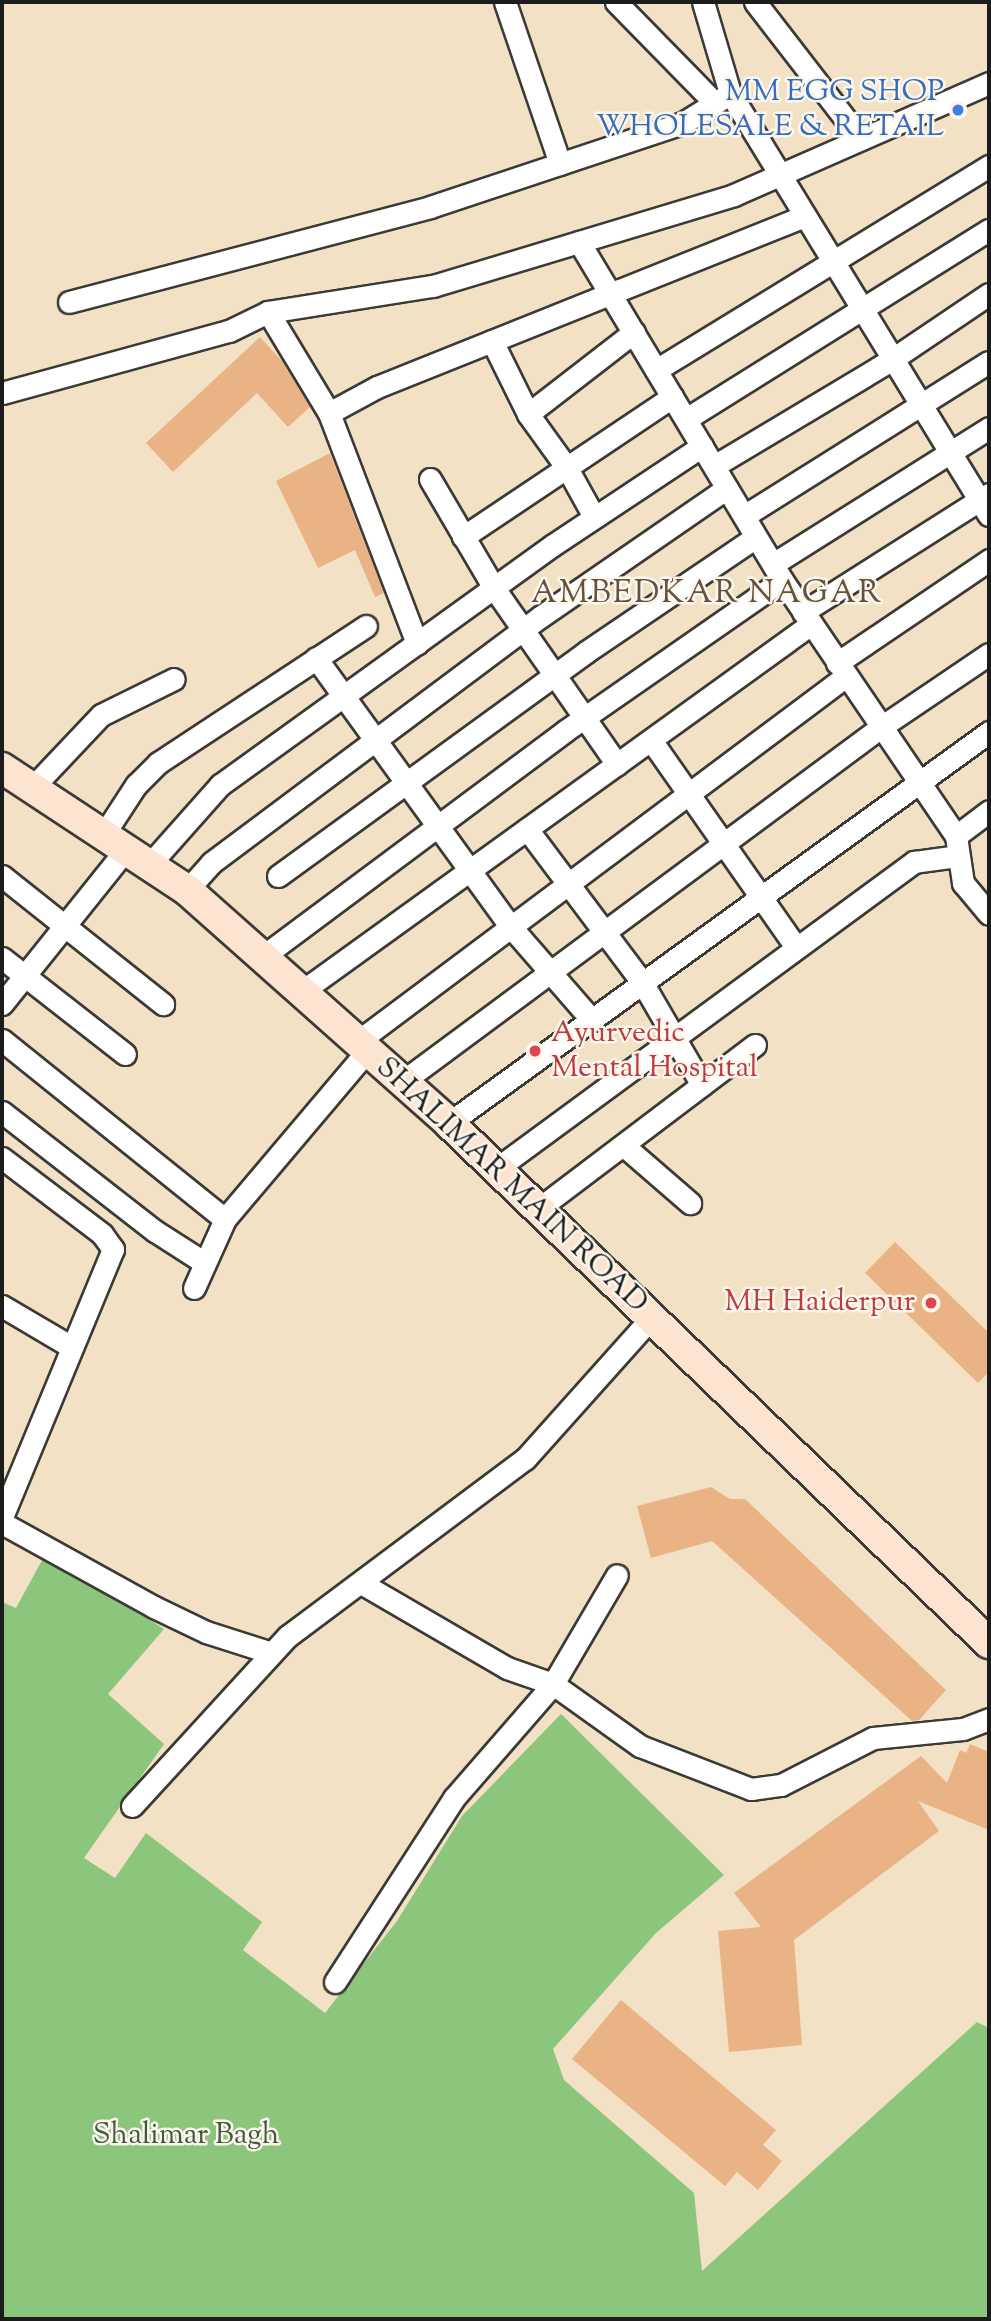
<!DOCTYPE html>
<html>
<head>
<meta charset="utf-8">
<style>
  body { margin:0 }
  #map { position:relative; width:991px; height:2321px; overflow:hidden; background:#f2e1c5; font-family:"Sorts Mill Goudy",serif }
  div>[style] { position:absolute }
  .green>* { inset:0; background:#8bc67c }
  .building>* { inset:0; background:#eab386 }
  .roads { filter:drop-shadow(2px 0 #3c3a35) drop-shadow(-2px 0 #3c3a35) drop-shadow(0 2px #3c3a35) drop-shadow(0 -2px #3c3a35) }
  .street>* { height:21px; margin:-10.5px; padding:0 10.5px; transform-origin:10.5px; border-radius:10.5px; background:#fff }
  .secondary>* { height:30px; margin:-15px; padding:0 15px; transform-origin:15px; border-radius:15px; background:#fde4d1 }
  .dots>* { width:19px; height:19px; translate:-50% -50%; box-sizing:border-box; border:4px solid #fbf7ec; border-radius:50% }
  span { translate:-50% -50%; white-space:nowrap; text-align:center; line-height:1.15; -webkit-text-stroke:5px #fbf7ec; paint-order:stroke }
  .shop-label { font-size:30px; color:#366cbe }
  .right { translate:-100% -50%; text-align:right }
  .health-label { font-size:30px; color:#be3a42 }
  .left { translate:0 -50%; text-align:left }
  .street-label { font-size:30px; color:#1c1c1c }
  .park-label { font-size:30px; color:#43583e }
  .neighbourhood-label { font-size:32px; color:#645141; letter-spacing:2px }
  .frame { position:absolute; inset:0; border:4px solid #1c1c1c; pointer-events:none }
</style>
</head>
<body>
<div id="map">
  <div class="green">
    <i style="clip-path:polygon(46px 1553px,164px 1629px,108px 1694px,164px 1744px,84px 1858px,115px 1878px,146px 1833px,262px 1922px,243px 1950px,325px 2013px,397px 1921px,462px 1816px,561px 1714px,724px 1875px,656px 1933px,553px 2049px,564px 2080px,694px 2193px,702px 2271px,977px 2022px,989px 2028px,989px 2319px,2px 2319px,2px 1602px,16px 1608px)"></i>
  </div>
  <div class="building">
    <i style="clip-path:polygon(260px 337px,282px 361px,310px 407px,288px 427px,257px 393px,173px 472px,146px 443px)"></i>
    <i style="clip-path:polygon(330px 453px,384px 593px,375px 597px,355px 550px,318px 568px,276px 481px)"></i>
    <i style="clip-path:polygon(895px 1242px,989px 1333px,989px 1372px,978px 1383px,865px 1273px)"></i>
    <i style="clip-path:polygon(711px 1487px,730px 1499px,745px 1499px,946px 1690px,919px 1720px,912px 1721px,712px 1541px,651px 1558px,637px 1506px)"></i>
    <i style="clip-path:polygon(970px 1744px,989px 1752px,989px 1830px,918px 1801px,939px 1831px,794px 1940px,802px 2045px,729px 2052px,718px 1931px,761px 1927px,734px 1893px,921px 1756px,947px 1783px,960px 1750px,966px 1753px)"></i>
    <i style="clip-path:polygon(621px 2000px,776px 2130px,763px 2145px,782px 2161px,758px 2190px,737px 2172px,725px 2186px,572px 2059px)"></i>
  </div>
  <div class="roads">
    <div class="street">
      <i style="left:505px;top:2px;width:171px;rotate:71.2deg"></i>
      <i style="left:616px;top:2px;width:141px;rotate:45.6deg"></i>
      <i style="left:715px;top:103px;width:13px;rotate:-32deg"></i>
      <i style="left:703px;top:2px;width:95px;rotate:73.5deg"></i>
      <i style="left:730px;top:93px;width:495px;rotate:58.5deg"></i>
      <i style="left:755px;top:2px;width:173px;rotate:52.3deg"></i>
      <i style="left:579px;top:242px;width:394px;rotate:59deg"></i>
      <i style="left:782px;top:580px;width:310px;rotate:55.8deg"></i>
      <i style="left:956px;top:836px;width:48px;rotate:81.5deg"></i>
      <i style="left:963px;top:883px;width:40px;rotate:50deg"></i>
      <i style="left:69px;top:302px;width:373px;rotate:-14.7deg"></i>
      <i style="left:430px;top:207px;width:267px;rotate:-18.4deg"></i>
      <i style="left:683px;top:123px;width:38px;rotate:-32deg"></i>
      <i style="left:268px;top:312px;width:118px;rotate:58.9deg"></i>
      <i style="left:329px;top:413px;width:247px;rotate:69.1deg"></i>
      <i style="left:492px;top:341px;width:81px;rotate:63.7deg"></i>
      <i style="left:528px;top:414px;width:67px;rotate:54.2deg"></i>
      <i style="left:567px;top:468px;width:56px;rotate:61.1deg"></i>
      <i style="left:656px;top:370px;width:391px;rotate:-31.5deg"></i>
      <i style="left:2px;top:393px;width:235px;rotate:-15.3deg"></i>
      <i style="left:229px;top:331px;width:43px;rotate:-26deg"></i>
      <i style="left:268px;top:312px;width:167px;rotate:-9deg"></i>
      <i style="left:433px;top:286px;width:314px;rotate:-16.8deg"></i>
      <i style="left:734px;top:195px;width:279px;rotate:-23.7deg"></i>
      <i style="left:329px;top:413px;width:55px;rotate:-28.4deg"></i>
      <i style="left:377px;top:387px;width:460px;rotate:-21.8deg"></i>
      <i style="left:528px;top:414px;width:134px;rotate:-37.7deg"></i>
      <i style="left:686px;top:419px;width:357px;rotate:-32deg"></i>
      <i style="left:714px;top:466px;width:206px;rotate:-30.9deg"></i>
      <i style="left:891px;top:360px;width:118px;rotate:-34deg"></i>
      <i style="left:430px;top:479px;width:126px;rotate:59.6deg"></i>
      <i style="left:494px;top:588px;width:215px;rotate:55.1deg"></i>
      <i style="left:744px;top:516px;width:289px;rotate:-32.2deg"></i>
      <i style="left:463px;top:537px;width:252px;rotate:-33.8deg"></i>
      <i style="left:773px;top:564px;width:255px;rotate:-32.2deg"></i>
      <i style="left:803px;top:612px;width:220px;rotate:-32.4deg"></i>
      <i style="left:316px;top:658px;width:332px;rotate:54.1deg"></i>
      <i style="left:511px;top:927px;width:122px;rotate:49deg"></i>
      <i style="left:837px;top:663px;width:184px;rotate:-34.1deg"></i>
      <i style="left:651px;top:740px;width:251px;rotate:55deg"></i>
      <i style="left:31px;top:789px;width:102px;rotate:-46.6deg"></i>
      <i style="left:101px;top:715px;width:81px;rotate:-26.3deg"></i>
      <i style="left:527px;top:829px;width:191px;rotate:53.1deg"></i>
      <i style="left:642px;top:982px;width:119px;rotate:59.8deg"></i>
      <i style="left:104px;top:834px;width:59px;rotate:-56.9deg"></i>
      <i style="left:136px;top:785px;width:31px;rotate:-45deg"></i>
      <i style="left:158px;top:763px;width:249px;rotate:-33.4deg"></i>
      <i style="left:956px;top:836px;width:41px;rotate:-37.1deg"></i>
      <i style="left:149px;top:865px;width:107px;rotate:-48.4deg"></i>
      <i style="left:220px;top:785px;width:410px;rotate:-35.8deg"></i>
      <i style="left:553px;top:545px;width:179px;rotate:-33.6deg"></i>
      <i style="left:2px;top:876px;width:206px;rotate:38.5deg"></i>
      <i style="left:278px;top:876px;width:381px;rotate:-36deg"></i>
      <i style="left:586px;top:652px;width:205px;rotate:-34.1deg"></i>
      <i style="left:187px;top:890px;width:36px;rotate:-48deg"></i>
      <i style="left:211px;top:863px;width:411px;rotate:-36.8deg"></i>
      <i style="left:540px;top:617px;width:227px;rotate:-34.6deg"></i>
      <i style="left:262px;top:957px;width:378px;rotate:-36.7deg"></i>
      <i style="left:565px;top:731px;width:264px;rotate:-34.8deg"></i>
      <i style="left:2px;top:958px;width:156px;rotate:38deg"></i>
      <i style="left:301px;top:992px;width:629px;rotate:-35.81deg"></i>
      <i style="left:2px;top:1004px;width:198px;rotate:-51.3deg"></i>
      <i style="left:2px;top:1040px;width:286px;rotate:38.8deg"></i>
      <i style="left:357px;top:1042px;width:611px;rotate:-36.81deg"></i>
      <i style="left:402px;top:1082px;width:596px;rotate:-36.54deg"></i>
      <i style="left:881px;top:727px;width:130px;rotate:-34.1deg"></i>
      <i style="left:2px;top:1112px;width:194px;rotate:37.9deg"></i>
      <i style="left:155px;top:1231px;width:59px;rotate:32.6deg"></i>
      <i style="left:449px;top:1123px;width:667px;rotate:-35.91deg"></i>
      <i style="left:623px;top:1145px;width:89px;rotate:40.9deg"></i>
      <i style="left:2px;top:1158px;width:126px;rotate:37.2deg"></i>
      <i style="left:102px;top:1234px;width:19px;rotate:54deg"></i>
      <i style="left:113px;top:1249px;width:290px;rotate:112.5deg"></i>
      <i style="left:496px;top:1169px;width:519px;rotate:-36.3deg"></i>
      <i style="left:914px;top:862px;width:44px;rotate:-7.8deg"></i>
      <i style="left:538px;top:1209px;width:272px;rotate:-37.1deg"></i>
      <i style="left:194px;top:1288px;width:76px;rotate:-65.8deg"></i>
      <i style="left:225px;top:1219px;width:220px;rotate:-49.8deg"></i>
      <i style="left:2px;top:1306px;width:79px;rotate:30.5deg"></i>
      <i style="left:2px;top:1523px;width:174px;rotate:28.9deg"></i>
      <i style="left:154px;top:1607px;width:58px;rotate:25.7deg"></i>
      <i style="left:206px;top:1632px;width:69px;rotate:17.7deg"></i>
      <i style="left:361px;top:1583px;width:169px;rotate:30.2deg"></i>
      <i style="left:507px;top:1668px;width:49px;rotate:19.2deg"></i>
      <i style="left:553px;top:1684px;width:107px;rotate:35.5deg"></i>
      <i style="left:640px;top:1746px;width:119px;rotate:21.2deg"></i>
      <i style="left:751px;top:1789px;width:30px;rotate:-8deg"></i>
      <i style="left:781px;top:1785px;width:103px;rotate:-27.1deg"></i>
      <i style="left:873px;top:1738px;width:90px;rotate:-5.7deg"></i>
      <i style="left:963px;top:1729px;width:28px;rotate:-21deg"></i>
      <i style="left:132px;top:1806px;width:231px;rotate:-47.5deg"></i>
      <i style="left:288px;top:1636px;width:296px;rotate:-36.8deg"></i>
      <i style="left:525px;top:1459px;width:189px;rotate:-48.2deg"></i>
      <i style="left:335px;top:1982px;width:219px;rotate:-57.1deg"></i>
      <i style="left:454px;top:1798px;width:151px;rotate:-49deg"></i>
      <i style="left:553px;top:1684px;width:126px;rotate:-59.6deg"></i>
    </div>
    <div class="secondary">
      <i style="left:2px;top:768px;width:222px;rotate:33.4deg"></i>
      <i style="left:187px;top:890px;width:351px;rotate:41.6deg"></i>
      <i style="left:449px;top:1123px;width:750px;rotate:43.92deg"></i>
    </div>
  </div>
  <div class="dots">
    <i style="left:958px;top:110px;background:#3f7fe0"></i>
    <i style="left:535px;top:1051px;background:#e0444e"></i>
    <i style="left:931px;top:1303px;background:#e0444e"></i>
  </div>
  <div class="shop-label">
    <span class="right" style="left:944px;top:110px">MM EGG SHOP<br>WHOLESALE &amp; RETAIL</span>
  </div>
  <div class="health-label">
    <span class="left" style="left:551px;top:1051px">Ayurvedic<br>Mental Hospital</span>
    <span class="right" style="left:915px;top:1303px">MH Haiderpur</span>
  </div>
  <div class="street-label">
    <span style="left:511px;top:1186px;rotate:43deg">SHALIMAR MAIN ROAD</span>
  </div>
  <div class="park-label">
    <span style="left:186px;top:2136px">Shalimar Bagh</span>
  </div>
  <div class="neighbourhood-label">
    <span style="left:707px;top:594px">AMBEDKAR NAGAR</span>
  </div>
  <div class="frame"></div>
</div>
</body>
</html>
